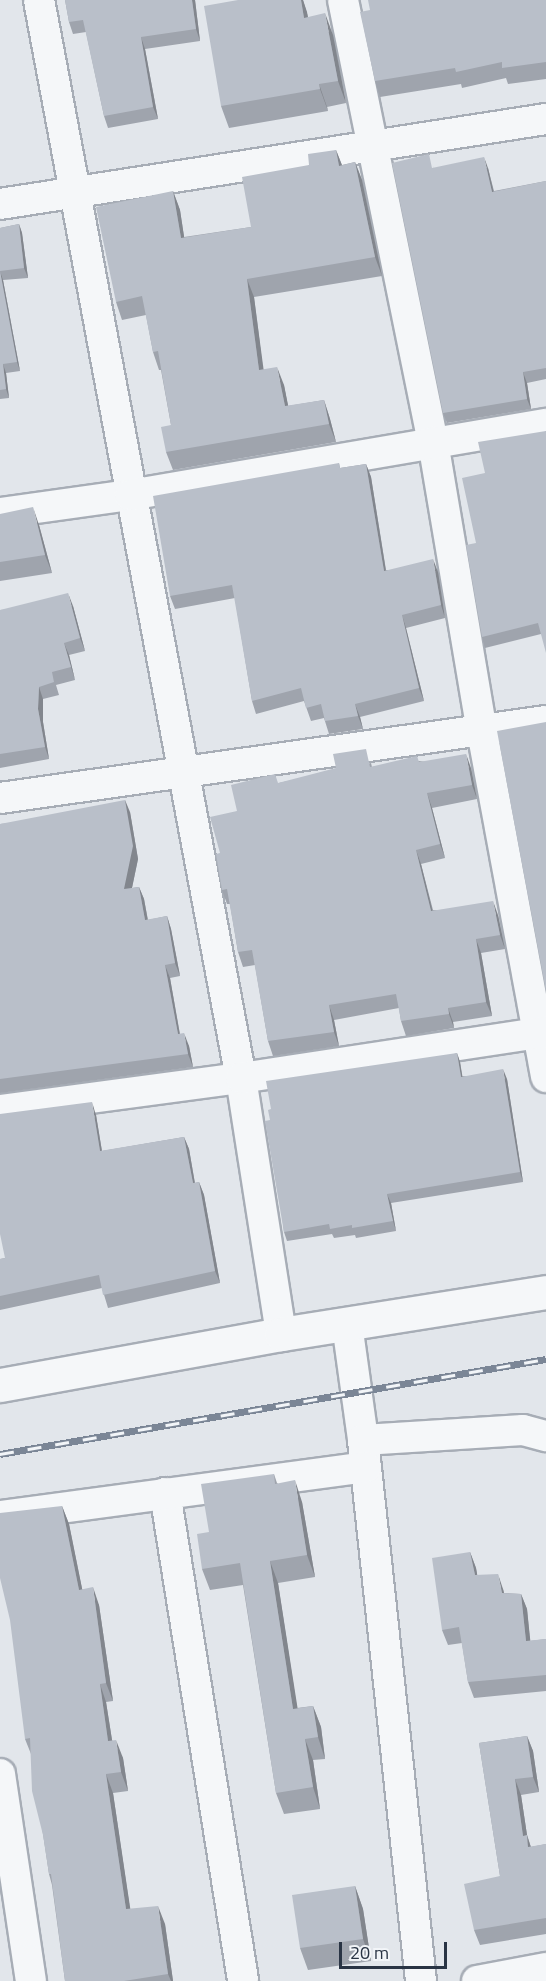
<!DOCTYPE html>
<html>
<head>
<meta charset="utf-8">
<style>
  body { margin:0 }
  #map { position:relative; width:546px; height:1981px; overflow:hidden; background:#e2e6eb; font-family:"Titillium Web",sans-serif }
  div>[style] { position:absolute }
  .roads { filter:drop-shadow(2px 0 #a7adb6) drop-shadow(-2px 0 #a7adb6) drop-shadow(0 2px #a7adb6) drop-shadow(0 -2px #a7adb6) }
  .minor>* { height:30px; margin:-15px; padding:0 15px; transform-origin:15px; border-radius:15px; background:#f5f7f9 }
  .tertiary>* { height:33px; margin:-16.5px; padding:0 16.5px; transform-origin:16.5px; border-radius:16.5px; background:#f5f7f9 }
  .rail>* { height:7px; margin-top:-3.5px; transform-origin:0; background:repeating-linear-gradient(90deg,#f2f5f8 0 14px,#7b8696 0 28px); box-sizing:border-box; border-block:2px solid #7b8696 }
  .wall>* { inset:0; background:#9fa4ad }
  .shaded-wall>* { inset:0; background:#82868d }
  .building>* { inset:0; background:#b9bfc9 }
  span { translate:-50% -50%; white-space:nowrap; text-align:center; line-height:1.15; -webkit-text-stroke:4.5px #f2f5f8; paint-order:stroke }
  .scale { position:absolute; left:339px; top:1942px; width:108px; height:27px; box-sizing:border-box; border:3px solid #293444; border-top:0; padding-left:8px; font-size:18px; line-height:21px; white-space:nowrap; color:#293444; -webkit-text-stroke:4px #f2f5f8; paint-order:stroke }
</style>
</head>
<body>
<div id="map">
  <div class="roads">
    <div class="minor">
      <i style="left:39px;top:0;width:1097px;rotate:79.39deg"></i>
      <i style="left:241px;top:1078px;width:259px;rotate:81.1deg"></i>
      <i style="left:343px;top:0;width:451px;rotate:78.5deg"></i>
      <i style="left:433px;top:442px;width:293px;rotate:80.4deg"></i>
      <i style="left:482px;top:731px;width:352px;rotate:79.5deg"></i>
      <i style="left:0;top:204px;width:553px;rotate:-8.85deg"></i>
      <i style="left:0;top:513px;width:131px;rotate:-7.9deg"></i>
      <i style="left:130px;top:495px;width:422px;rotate:-9.7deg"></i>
      <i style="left:0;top:798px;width:551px;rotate:-8.03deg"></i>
      <i style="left:0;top:1110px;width:243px;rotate:-7.6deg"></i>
      <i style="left:241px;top:1078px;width:308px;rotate:-8.6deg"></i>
      <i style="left:347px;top:1324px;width:117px;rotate:82.1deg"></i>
      <i style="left:363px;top:1440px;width:544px;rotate:83.88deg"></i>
      <i style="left:363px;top:1440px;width:160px;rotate:-3.6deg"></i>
      <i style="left:523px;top:1430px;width:24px;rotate:15deg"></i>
      <i style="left:165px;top:1493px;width:494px;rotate:80.9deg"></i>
      <i style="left:0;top:1516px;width:369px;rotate:-7.6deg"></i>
      <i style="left:0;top:1774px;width:209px;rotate:81.5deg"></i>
      <i style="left:477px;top:1981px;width:70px;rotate:-10.7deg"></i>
    </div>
    <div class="tertiary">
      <i style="left:0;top:1385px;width:286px;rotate:-10.3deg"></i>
      <i style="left:281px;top:1334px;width:268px;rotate:-9deg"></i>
    </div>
  </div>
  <div class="rail">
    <i style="left:0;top:1454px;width:554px;rotate:-9.87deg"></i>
  </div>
  <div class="wall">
    <i style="clip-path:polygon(65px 0,195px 0,200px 41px,145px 49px,158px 119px,108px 128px,104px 116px,86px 32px,73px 34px,69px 22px)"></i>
    <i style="clip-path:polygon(238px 0,303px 0,308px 17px,333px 35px,346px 103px,327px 107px,328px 111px,229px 128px,221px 106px)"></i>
    <i style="clip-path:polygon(546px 0,546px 79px,508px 84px,506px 78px,462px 88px,461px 84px,380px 97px,375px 81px)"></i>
    <i style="clip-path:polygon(336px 150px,342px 165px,355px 162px,362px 180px,382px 276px,254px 297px,263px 369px,284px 385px,288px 406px,324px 400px,330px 419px,336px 442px,173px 470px,166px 452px,171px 425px,161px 370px,159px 370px,153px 352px,146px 315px,122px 320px,116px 302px,173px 191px,180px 210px,184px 237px,251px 227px,309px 165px)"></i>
    <i style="clip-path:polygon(433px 165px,433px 168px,488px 168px,494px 191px,546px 181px,546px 379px,527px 383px,531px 409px,447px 423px,443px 413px)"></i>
    <i style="clip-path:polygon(19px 224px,22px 233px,28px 278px,3px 280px,20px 371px,6px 373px,9px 398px,0 399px,0 228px)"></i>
    <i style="clip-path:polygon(546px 431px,541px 634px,485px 648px,482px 637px,476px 543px,485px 473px)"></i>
    <i style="clip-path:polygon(339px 463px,340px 468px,366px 464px,371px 477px,386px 570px,438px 572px,445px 618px,406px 628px,424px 701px,360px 717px,363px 729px,329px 734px,324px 718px,311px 721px,304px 701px,256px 714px,252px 701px,235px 598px,175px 609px,170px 596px)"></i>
    <i style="clip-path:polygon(0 514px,39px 525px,52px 573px,0 581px)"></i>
    <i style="clip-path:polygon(73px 606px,85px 651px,69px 655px,75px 680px,56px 685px,59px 695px,43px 699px,43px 722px,49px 759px,0 768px,0 610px)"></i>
    <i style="clip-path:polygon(419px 761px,471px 768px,477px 799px,432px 808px,445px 858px,421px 864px,433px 910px,498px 915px,505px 949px,481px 953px,492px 1016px,453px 1022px,454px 1028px,406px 1036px,401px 1021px,399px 1008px,334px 1020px,339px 1046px,273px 1056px,268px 1041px,255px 965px,243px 967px,238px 952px,230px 904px,227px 904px,222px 890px,220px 853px,237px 811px,279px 783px,371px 763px,372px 767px)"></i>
    <i style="clip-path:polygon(130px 812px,138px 859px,132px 888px,139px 887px,144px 899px,148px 920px,167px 916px,171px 929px,180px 976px,170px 978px,180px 1034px,189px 1046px,193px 1067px,0 1093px,0 824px)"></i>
    <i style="clip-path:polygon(457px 1053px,460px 1062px,462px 1076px,507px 1079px,523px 1182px,391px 1203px,396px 1231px,356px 1238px,355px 1235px,334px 1238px,332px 1234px,287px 1241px,284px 1232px,270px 1120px)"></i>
    <i style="clip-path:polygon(96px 1115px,102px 1151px,184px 1137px,189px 1149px,195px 1183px,199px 1182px,204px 1195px,220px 1283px,108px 1308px,102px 1288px,0 1310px,0 1259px,5px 1258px)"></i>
    <i style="clip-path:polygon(274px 1474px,277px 1483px,302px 1502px,315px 1577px,278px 1583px,297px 1708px,313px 1706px,321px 1727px,325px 1759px,313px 1760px,320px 1809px,284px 1814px,276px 1793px,243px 1585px,210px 1590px,202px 1569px,209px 1532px)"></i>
    <i style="clip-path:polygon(62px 1506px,69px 1524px,82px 1589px,99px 1605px,113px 1701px,106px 1702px,112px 1740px,123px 1758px,128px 1791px,113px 1793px,130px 1909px,165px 1924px,173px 1981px,65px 1981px,52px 1885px,49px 1874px,31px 1754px,25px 1739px)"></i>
    <i style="clip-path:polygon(470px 1552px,476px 1568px,477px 1575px,503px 1589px,504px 1593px,521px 1594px,527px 1609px,530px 1641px,546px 1639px,546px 1691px,474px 1698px,468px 1682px,462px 1643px,448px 1645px,442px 1630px)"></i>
    <i style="clip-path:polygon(527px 1736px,533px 1751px,539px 1792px,521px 1795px,527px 1835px,531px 1847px,546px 1844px,546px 1934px,480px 1945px,474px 1930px,500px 1876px,479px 1743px)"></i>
    <i style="clip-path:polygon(355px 1886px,363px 1909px,371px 1961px,308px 1970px,300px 1948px)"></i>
  </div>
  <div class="shaded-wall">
    <i style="clip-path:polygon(192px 0,195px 0,200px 41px,196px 29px)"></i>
    <i style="clip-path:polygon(301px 0,303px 0,307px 12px,312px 40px,304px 18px)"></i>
    <i style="clip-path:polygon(325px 13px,333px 35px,346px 103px,338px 81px)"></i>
    <i style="clip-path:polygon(141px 37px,145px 49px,158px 119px,153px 107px)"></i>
    <i style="clip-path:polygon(319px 84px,327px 107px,328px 111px,320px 89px)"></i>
    <i style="clip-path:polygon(336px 150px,343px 168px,339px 166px)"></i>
    <i style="clip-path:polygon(484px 157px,488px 168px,496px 202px,492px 192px)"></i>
    <i style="clip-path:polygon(355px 162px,362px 180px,382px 276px,375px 257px)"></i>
    <i style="clip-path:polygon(173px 191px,180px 210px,187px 256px,181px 238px)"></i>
    <i style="clip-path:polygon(19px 224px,22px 233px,28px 278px,24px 268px)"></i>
    <i style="clip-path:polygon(0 271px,3px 280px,20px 371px,17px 362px)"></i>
    <i style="clip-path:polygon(247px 279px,254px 297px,266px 388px,259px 370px)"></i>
    <i style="clip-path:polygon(3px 364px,6px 373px,9px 398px,6px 389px)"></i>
    <i style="clip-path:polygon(277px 367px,284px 385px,292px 425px,285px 406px)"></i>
    <i style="clip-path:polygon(523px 372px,527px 383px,531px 409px,527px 399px)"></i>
    <i style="clip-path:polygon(324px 400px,330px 419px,336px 442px,329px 424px)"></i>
    <i style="clip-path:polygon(366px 464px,371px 477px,388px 584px,384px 571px)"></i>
    <i style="clip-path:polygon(33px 507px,39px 525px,52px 573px,45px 555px)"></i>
    <i style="clip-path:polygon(433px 559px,438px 572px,445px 618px,441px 605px)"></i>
    <i style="clip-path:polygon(68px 593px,73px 606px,85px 651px,80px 638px)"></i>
    <i style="clip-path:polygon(402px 615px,406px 628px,424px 701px,419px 688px)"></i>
    <i style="clip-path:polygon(64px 643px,69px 655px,75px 680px,71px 667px)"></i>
    <i style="clip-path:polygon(39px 687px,43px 699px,43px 722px,49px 759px,45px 747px,38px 709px)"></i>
    <i style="clip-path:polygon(355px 704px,360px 717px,363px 729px,358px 716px)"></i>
    <i style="clip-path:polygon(466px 754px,471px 768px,477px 799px,472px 785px)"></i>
    <i style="clip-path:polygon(427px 793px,432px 808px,445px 858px,440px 844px)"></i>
    <i style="clip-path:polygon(125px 800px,130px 812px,138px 859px,129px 902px,124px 889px)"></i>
    <i style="clip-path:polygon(416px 850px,421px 864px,436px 925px,431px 911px)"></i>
    <i style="clip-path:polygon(139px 887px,144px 899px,150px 933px,145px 920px)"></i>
    <i style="clip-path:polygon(493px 901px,498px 915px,505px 949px,500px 935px)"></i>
    <i style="clip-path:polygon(167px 916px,171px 929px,180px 976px,175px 963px)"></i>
    <i style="clip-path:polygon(476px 939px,481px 953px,492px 1016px,486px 1002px)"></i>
    <i style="clip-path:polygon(165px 965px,170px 978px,182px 1047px,178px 1034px)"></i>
    <i style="clip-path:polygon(329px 1005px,334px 1020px,339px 1046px,334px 1032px)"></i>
    <i style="clip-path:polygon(448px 1008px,453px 1022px,454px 1028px,449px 1014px)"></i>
    <i style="clip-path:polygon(184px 1033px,189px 1046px,193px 1067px,188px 1054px)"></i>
    <i style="clip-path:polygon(457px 1053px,460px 1062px,464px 1086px,461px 1077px)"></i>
    <i style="clip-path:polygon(503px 1069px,507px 1079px,523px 1182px,520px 1172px)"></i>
    <i style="clip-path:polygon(92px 1102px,96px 1115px,104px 1164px,100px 1151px)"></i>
    <i style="clip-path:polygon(184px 1137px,189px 1149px,197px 1196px,193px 1183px)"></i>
    <i style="clip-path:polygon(199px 1182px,204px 1195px,220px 1283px,215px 1271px)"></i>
    <i style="clip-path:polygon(387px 1194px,391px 1203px,396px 1231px,393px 1221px)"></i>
    <i style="clip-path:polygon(295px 1480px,302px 1502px,315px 1577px,307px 1555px)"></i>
    <i style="clip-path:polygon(62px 1506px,69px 1524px,86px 1608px,79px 1590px)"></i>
    <i style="clip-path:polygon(470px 1552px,476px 1568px,480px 1590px,475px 1575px)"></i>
    <i style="clip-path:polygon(270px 1561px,278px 1583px,301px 1730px,293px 1709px)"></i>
    <i style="clip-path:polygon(498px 1574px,503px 1589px,508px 1609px,502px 1593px)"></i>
    <i style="clip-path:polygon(93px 1587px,99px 1605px,113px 1701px,106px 1683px)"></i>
    <i style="clip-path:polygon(521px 1594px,527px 1609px,532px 1657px,526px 1641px)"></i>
    <i style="clip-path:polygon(100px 1684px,106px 1702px,115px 1759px,108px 1741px)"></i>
    <i style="clip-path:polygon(313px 1706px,321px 1727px,325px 1759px,318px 1737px)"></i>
    <i style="clip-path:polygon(527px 1736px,533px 1751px,539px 1792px,533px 1777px)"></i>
    <i style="clip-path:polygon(305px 1739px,313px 1760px,320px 1809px,313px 1787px)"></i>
    <i style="clip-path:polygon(116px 1740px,123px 1758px,128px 1791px,121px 1772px)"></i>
    <i style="clip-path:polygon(106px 1774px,113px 1793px,133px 1927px,126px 1909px)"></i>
    <i style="clip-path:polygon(515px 1779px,521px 1795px,527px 1835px,532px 1851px,534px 1863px,523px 1836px)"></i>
    <i style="clip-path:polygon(355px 1886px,363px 1909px,371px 1961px,363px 1939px)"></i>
    <i style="clip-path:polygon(158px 1906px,165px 1924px,173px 1981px,171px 1981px,168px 1974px)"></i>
  </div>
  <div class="building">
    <i style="clip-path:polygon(65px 0,192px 0,196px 29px,141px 37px,153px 107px,104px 116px,83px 20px,69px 22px)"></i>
    <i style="clip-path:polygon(238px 0,301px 0,304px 18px,325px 13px,338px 81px,319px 84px,320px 89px,221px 106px,204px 6px)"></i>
    <i style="clip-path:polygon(368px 0,546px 0,546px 62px,502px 68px,502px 62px,456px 72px,455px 68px,375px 81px,360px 12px,370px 10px)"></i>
    <i style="clip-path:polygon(336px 150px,339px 166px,355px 162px,375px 257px,247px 279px,259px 370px,277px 367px,285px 406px,324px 400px,329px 424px,166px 452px,161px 427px,171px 425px,158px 351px,153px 352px,142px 296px,116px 302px,96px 207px,173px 191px,181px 238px,251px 227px,242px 177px,309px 165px,308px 154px)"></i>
    <i style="clip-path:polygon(429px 154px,432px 168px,484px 157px,492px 192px,546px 181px,546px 368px,523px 372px,527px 399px,443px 413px,392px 163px)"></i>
    <i style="clip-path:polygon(19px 224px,24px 268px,0 271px,17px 362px,3px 364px,6px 389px,0 390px,0 228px)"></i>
    <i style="clip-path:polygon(546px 431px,546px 653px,538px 623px,482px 637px,466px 545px,476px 543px,462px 478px,485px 473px,478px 442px)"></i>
    <i style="clip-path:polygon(339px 463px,340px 468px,366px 464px,384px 571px,433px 559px,441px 605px,402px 615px,419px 688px,355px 704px,358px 716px,325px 721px,321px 704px,306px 708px,301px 688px,252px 701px,232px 585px,170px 596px,153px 496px)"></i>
    <i style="clip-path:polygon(33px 507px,45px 555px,0 562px,0 514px)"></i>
    <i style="clip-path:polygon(68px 593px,80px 638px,64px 643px,71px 667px,52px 672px,54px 682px,39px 687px,38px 709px,45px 747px,0 754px,0 610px)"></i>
    <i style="clip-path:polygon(546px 722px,546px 991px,497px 731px)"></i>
    <i style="clip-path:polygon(366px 749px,370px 767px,417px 756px,419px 762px,466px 754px,472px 785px,427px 793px,440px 844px,416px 850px,431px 911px,493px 901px,500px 935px,476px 939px,486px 1002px,448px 1008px,449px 1014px,401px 1021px,396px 994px,329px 1005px,334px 1032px,268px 1041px,252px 950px,238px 952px,227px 889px,222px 890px,216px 854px,220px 853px,210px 817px,237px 811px,231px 785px,275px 774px,278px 783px,336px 768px,333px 754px)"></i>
    <i style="clip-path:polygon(125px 800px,133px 846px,124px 889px,139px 887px,145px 920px,167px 916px,175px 963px,165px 965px,178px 1034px,184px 1033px,188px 1054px,0 1079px,0 824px)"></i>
    <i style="clip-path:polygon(457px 1053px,461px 1077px,503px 1069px,520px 1172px,387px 1194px,393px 1221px,352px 1228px,352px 1225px,330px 1229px,329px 1224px,284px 1232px,265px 1121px,270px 1120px,268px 1110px,271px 1109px,266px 1081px)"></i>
    <i style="clip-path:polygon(92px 1102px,100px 1151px,184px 1137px,193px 1183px,199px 1182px,215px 1271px,103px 1295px,99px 1275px,0 1296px,0 1259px,5px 1258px,0 1234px,0 1114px)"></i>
    <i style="clip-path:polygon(274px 1474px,275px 1484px,295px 1480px,307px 1555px,270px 1561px,293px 1709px,313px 1706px,318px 1737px,305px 1739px,313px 1787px,276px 1793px,240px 1563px,202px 1569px,197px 1534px,209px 1532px,201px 1484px)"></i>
    <i style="clip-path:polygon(62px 1506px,79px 1590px,93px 1587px,106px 1683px,100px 1684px,108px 1741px,116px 1740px,121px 1772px,106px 1774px,126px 1909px,158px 1906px,168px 1974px,124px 1981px,65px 1981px,51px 1874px,49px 1874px,43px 1835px,32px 1791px,30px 1738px,25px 1739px,10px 1620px,0 1578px,0 1513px)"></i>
    <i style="clip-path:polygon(470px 1552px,475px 1575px,498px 1574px,502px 1593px,521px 1594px,526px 1641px,546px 1639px,546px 1675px,468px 1682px,459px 1627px,442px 1630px,432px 1558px)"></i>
    <i style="clip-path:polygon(527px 1736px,533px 1777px,515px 1779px,523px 1836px,527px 1835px,528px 1847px,546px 1844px,546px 1918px,474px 1930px,464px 1884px,500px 1876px,479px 1743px)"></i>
    <i style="clip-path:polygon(355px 1886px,363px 1939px,300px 1948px,292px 1895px)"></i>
  </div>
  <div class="scale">20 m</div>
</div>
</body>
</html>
